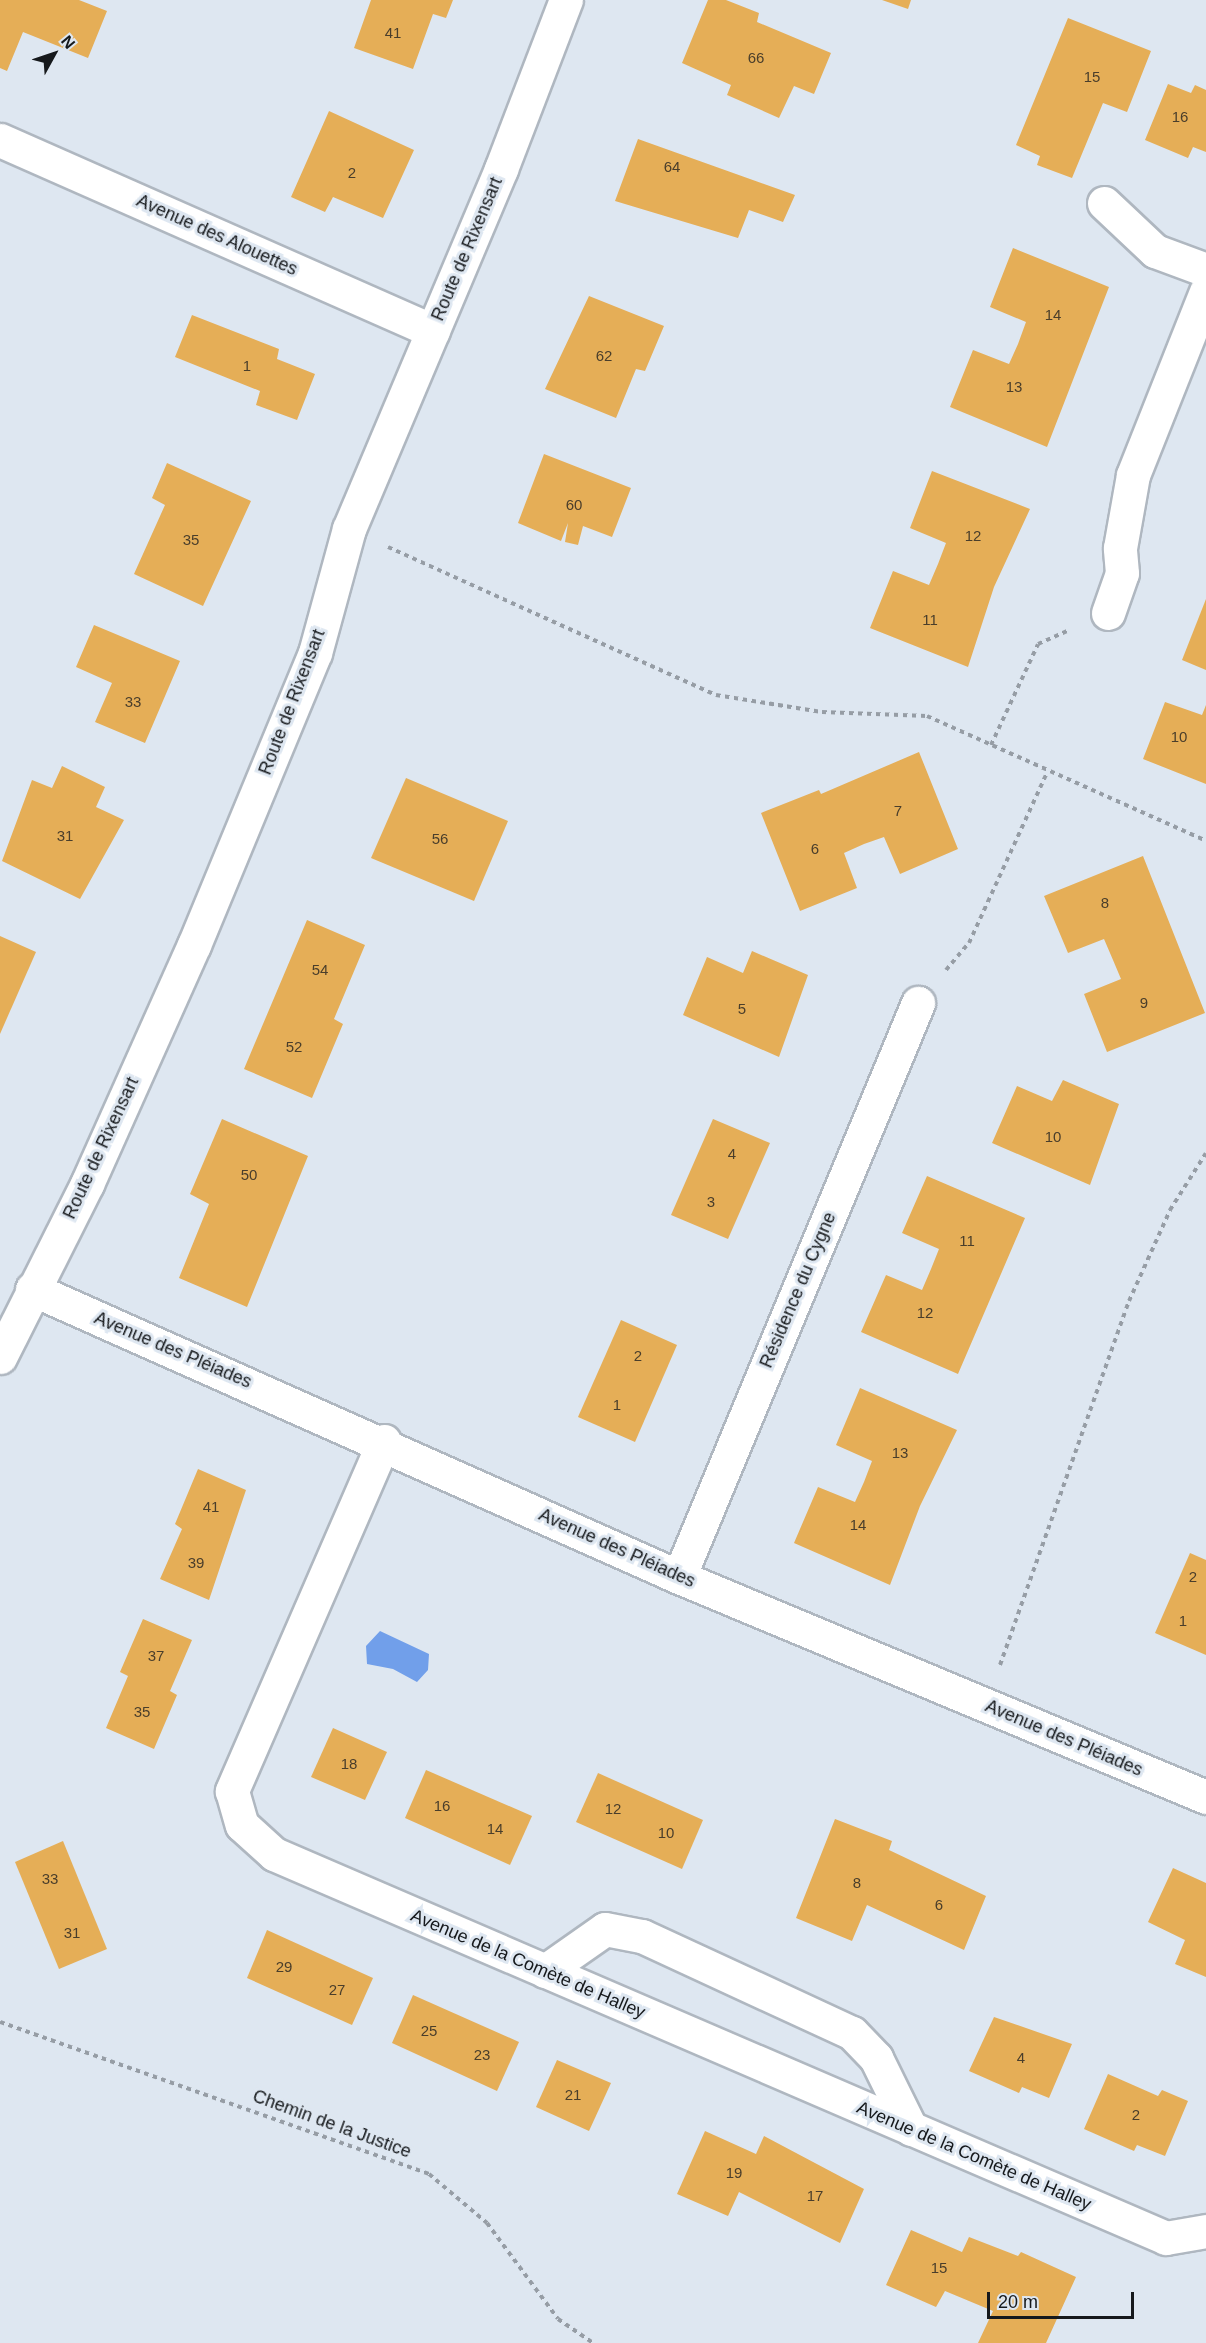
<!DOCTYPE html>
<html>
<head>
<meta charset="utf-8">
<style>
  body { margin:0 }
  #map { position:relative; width:1206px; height:2343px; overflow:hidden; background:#dee7f1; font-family:Helvetica,sans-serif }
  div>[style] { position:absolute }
  .water>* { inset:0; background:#719fea }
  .building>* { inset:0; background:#e5ae57 }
  .path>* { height:4px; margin-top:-2px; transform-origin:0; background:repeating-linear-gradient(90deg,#969da5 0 4.5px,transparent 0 9px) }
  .roads { filter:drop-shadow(2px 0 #afb7c0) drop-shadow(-2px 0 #afb7c0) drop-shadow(0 2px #afb7c0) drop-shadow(0 -2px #afb7c0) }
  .minor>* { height:33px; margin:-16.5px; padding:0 16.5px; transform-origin:16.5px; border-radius:16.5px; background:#fff }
  .tertiary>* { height:33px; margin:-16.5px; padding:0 16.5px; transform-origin:16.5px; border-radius:16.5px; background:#fff }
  span { translate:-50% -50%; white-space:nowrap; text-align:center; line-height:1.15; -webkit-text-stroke:6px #dee7f1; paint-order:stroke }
  .number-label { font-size:15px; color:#4a3e2b }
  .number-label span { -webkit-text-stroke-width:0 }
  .street-label { font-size:18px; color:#16191c }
  .north { position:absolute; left:24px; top:24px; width:60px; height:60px; -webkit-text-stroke:4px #dee7f1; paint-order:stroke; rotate:50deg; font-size:16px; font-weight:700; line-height:24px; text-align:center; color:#16191c }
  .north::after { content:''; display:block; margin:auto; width:21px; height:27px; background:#16191c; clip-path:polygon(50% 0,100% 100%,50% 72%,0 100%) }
  .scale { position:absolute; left:987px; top:2292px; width:147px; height:27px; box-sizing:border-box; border:3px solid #16191c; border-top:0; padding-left:8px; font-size:18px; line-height:21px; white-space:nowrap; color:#16191c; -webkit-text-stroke:4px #dee7f1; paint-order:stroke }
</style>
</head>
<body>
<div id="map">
  <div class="water">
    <i style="clip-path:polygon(380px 1631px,429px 1654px,428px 1670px,417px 1682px,393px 1669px,367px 1664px,366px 1646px)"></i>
  </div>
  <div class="building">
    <i style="clip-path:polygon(0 0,79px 0,107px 11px,88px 58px,23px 32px,7px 71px,0 68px)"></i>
    <i style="clip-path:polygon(371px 0,453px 0,446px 18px,433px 14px,413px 69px,354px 48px)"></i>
    <i style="clip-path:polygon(708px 0,726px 0,759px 13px,757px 22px,831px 53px,814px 94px,794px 86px,779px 118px,727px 95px,731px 85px,682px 63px)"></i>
    <i style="clip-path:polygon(882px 0,911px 0,908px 9px)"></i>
    <i style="clip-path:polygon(1068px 18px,1151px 51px,1127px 112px,1103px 103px,1072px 178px,1037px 165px,1040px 156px,1016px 145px)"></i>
    <i style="clip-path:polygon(1168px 84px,1191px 93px,1195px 85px,1206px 90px,1206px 152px,1193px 147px,1188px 158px,1145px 140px)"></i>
    <i style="clip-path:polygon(329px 111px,414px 150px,383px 218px,333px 197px,325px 212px,291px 197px)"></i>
    <i style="clip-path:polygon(638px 139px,795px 195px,783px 222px,749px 210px,738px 238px,615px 201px)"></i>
    <i style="clip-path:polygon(1013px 248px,1109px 287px,1047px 447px,950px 407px,973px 350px,1009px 364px,1018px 344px,1026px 322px,990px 307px)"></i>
    <i style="clip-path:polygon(589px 296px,664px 326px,645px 371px,636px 369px,616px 418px,545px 389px)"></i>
    <i style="clip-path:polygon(192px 315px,279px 349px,277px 359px,315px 374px,297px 420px,256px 405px,260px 391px,175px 357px)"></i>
    <i style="clip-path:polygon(544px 454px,631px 488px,612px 537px,583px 526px,578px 545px,565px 542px,568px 523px,561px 541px,518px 523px)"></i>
    <i style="clip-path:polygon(167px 463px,251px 501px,203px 606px,134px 574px,165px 505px,152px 498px)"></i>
    <i style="clip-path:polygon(932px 471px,1030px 509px,994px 587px,968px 667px,870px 628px,893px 571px,929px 585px,938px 564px,946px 543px,910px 528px)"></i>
    <i style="clip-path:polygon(1206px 599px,1206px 670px,1182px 660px)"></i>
    <i style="clip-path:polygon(94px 625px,180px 661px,145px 743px,95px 722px,112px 683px,76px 667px)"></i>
    <i style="clip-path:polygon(1165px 702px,1202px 715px,1206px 705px,1206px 784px,1143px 759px)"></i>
    <i style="clip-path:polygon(919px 752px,958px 849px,900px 874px,884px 837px,864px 844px,844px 853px,857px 888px,800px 911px,761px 813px,819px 790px,821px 794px)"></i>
    <i style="clip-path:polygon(62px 766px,105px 787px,96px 807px,124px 820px,80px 899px,2px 861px,32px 780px,52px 788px)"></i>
    <i style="clip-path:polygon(406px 778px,508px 821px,474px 901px,371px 858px)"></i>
    <i style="clip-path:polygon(1143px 856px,1205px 1013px,1107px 1052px,1084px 994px,1121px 979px,1113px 960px,1104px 939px,1068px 953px,1044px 896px)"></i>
    <i style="clip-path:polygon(307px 920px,365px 945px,334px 1019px,343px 1024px,312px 1098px,244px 1069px)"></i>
    <i style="clip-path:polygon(0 936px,36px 952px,0 1034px)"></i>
    <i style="clip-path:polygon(752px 951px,808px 975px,779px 1057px,683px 1015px,707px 957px,743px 973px)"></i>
    <i style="clip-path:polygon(1063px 1080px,1119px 1104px,1090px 1185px,992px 1143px,1017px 1086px,1052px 1101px)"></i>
    <i style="clip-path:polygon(222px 1119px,308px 1156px,247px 1307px,179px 1278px,209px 1204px,190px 1194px)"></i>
    <i style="clip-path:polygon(713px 1119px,770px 1143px,728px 1239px,671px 1215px)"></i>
    <i style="clip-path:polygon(927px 1176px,1025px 1218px,958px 1374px,861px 1332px,886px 1275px,922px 1290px,931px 1269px,939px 1249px,902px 1233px)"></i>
    <i style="clip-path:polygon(621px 1320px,677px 1345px,635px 1442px,578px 1417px)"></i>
    <i style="clip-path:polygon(860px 1388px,957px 1430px,920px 1506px,890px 1585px,794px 1543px,818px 1487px,855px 1502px,864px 1482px,872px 1461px,836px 1445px)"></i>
    <i style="clip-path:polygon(198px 1469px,246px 1490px,209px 1600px,160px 1579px,182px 1529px,175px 1524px)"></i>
    <i style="clip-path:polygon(1190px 1553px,1206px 1560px,1206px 1655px,1155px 1633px)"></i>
    <i style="clip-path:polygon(143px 1619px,192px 1640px,170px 1691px,177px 1695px,154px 1749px,106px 1728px,128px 1676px,120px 1672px)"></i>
    <i style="clip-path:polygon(333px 1728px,387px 1752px,365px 1800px,311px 1777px)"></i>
    <i style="clip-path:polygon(426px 1770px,532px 1816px,510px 1865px,405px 1818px)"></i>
    <i style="clip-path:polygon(598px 1773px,703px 1820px,682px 1869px,576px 1822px)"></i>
    <i style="clip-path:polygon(835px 1819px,892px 1841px,889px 1850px,986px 1896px,964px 1950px,867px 1905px,852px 1941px,796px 1918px)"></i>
    <i style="clip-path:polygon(63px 1841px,107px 1949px,59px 1969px,15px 1862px)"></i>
    <i style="clip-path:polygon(1173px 1868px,1206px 1883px,1206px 1977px,1175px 1964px,1185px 1940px,1148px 1922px)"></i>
    <i style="clip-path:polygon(267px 1930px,373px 1978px,352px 2025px,247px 1978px)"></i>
    <i style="clip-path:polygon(413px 1995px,519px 2042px,497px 2091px,392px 2043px)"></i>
    <i style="clip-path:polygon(994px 2017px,1072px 2044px,1049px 2098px,1022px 2087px,1019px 2093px,969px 2071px)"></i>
    <i style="clip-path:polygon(557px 2060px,611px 2083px,589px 2131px,536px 2107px)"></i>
    <i style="clip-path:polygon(1108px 2074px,1158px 2096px,1162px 2090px,1188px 2101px,1165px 2156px,1137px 2145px,1134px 2151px,1084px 2129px)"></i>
    <i style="clip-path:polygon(705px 2131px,756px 2154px,764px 2136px,864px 2189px,840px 2243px,739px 2192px,728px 2216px,677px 2194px)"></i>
    <i style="clip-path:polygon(911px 2230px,962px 2252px,969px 2237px,1018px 2256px,1021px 2252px,1076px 2277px,1046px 2343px,978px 2343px,993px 2311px,945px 2291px,936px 2307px,886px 2285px)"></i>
  </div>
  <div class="path">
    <i style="left:388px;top:547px;width:360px;rotate:24.3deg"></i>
    <i style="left:716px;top:695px;width:107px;rotate:9.1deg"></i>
    <i style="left:822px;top:712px;width:105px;rotate:2.2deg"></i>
    <i style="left:927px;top:716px;width:306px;rotate:24.1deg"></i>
    <i style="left:991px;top:745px;width:111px;rotate:-65deg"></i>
    <i style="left:1038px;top:644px;width:34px;rotate:-24deg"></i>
    <i style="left:946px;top:970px;width:35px;rotate:-50deg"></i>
    <i style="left:969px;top:943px;width:187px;rotate:-65.4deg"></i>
    <i style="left:1000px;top:1665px;width:386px;rotate:-70.5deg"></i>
    <i style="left:1129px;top:1301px;width:100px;rotate:-65.7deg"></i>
    <i style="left:1170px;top:1210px;width:67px;rotate:-57.7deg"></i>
    <i style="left:0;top:2022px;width:455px;rotate:19.5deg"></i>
    <i style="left:429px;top:2174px;width:76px;rotate:40.2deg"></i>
    <i style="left:487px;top:2223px;width:119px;rotate:53.5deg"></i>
    <i style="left:558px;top:2319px;width:42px;rotate:34.4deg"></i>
  </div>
  <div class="roads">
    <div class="minor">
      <i style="left:0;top:140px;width:473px;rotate:23.8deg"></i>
      <i style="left:1104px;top:203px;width:70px;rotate:43.3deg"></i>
      <i style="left:1155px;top:251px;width:54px;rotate:20.4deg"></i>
      <i style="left:1108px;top:613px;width:42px;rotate:-70.7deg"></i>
      <i style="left:1122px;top:573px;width:25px;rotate:-95deg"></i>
      <i style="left:1120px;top:548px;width:74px;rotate:-79.9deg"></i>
      <i style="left:1133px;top:475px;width:197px;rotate:-68.3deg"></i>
      <i style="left:32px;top:1289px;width:708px;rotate:24deg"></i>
      <i style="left:679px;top:1577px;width:571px;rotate:22.66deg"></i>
      <i style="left:384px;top:1441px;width:382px;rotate:113.5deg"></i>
      <i style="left:232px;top:1791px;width:35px;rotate:74deg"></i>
      <i style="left:242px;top:1825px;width:43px;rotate:42.2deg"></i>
      <i style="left:274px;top:1854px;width:971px;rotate:23.29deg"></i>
      <i style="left:1166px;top:2238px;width:41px;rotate:-9.9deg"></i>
      <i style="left:679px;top:1577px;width:622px;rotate:-67.39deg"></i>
      <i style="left:545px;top:1971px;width:73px;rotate:-35deg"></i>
      <i style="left:605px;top:1929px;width:38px;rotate:11deg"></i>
      <i style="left:642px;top:1936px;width:231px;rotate:24.8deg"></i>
      <i style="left:852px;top:2033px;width:35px;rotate:46deg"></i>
      <i style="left:876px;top:2058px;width:79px;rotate:63.8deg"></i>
    </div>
    <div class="tertiary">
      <i style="left:0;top:1357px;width:194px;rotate:-63.3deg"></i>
      <i style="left:87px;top:1184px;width:262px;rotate:-65.9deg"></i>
      <i style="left:194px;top:945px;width:316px;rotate:-67.5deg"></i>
      <i style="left:315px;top:653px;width:129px;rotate:-74.7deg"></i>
      <i style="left:349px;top:529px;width:391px;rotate:-67.1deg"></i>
      <i style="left:501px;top:169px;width:181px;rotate:-69deg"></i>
    </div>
  </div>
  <div class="number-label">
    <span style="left:393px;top:33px">41</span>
    <span style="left:756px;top:58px">66</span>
    <span style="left:1092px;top:77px">15</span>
    <span style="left:1180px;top:117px">16</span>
    <span style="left:672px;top:167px">64</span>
    <span style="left:352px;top:173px">2</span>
    <span style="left:1053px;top:315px">14</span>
    <span style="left:604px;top:356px">62</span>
    <span style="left:247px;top:366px">1</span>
    <span style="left:1014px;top:387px">13</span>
    <span style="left:574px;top:505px">60</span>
    <span style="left:973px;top:536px">12</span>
    <span style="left:191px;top:540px">35</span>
    <span style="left:930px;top:620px">11</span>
    <span style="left:133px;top:702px">33</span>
    <span style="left:1179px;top:737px">10</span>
    <span style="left:898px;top:811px">7</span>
    <span style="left:65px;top:836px">31</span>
    <span style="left:440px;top:839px">56</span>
    <span style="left:815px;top:849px">6</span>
    <span style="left:1105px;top:903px">8</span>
    <span style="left:320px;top:970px">54</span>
    <span style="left:1144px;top:1003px">9</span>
    <span style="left:742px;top:1009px">5</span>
    <span style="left:294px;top:1047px">52</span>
    <span style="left:1053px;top:1137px">10</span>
    <span style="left:732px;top:1154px">4</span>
    <span style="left:249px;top:1175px">50</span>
    <span style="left:711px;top:1202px">3</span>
    <span style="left:967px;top:1241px">11</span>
    <span style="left:925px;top:1313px">12</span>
    <span style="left:638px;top:1356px">2</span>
    <span style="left:617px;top:1405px">1</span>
    <span style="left:900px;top:1453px">13</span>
    <span style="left:211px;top:1507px">41</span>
    <span style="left:858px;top:1525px">14</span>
    <span style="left:196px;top:1563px">39</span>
    <span style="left:1193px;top:1577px">2</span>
    <span style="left:1183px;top:1621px">1</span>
    <span style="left:156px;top:1656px">37</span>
    <span style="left:142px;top:1712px">35</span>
    <span style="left:349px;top:1764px">18</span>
    <span style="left:442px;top:1806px">16</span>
    <span style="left:613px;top:1809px">12</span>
    <span style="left:495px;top:1829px">14</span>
    <span style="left:666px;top:1833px">10</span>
    <span style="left:50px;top:1879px">33</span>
    <span style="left:857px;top:1883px">8</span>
    <span style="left:939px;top:1905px">6</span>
    <span style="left:72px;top:1933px">31</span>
    <span style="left:284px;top:1967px">29</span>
    <span style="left:337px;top:1990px">27</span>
    <span style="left:429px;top:2031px">25</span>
    <span style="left:482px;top:2055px">23</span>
    <span style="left:1021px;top:2058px">4</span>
    <span style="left:573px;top:2095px">21</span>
    <span style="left:1136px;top:2115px">2</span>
    <span style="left:734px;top:2173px">19</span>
    <span style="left:815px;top:2196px">17</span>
    <span style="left:939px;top:2268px">15</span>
  </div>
  <div class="street-label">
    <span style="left:217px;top:235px;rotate:24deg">Avenue des Alouettes</span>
    <span style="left:467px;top:249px;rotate:-67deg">Route de Rixensart</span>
    <span style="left:292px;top:702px;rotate:-69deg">Route de Rixensart</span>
    <span style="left:101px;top:1148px;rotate:-65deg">Route de Rixensart</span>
    <span style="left:798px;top:1290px;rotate:-67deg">Résidence du Cygne</span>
    <span style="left:173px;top:1350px;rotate:23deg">Avenue des Pléiades</span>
    <span style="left:617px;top:1548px;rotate:24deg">Avenue des Pléiades</span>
    <span style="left:1064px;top:1738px;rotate:23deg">Avenue des Pléiades</span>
    <span style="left:528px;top:1964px;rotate:23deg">Avenue de la Comète de Halley</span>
    <span style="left:332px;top:2124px;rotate:20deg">Chemin de la Justice</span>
    <span style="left:974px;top:2156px;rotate:23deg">Avenue de la Comète de Halley</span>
  </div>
  <div class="north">N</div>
  <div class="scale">20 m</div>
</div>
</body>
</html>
